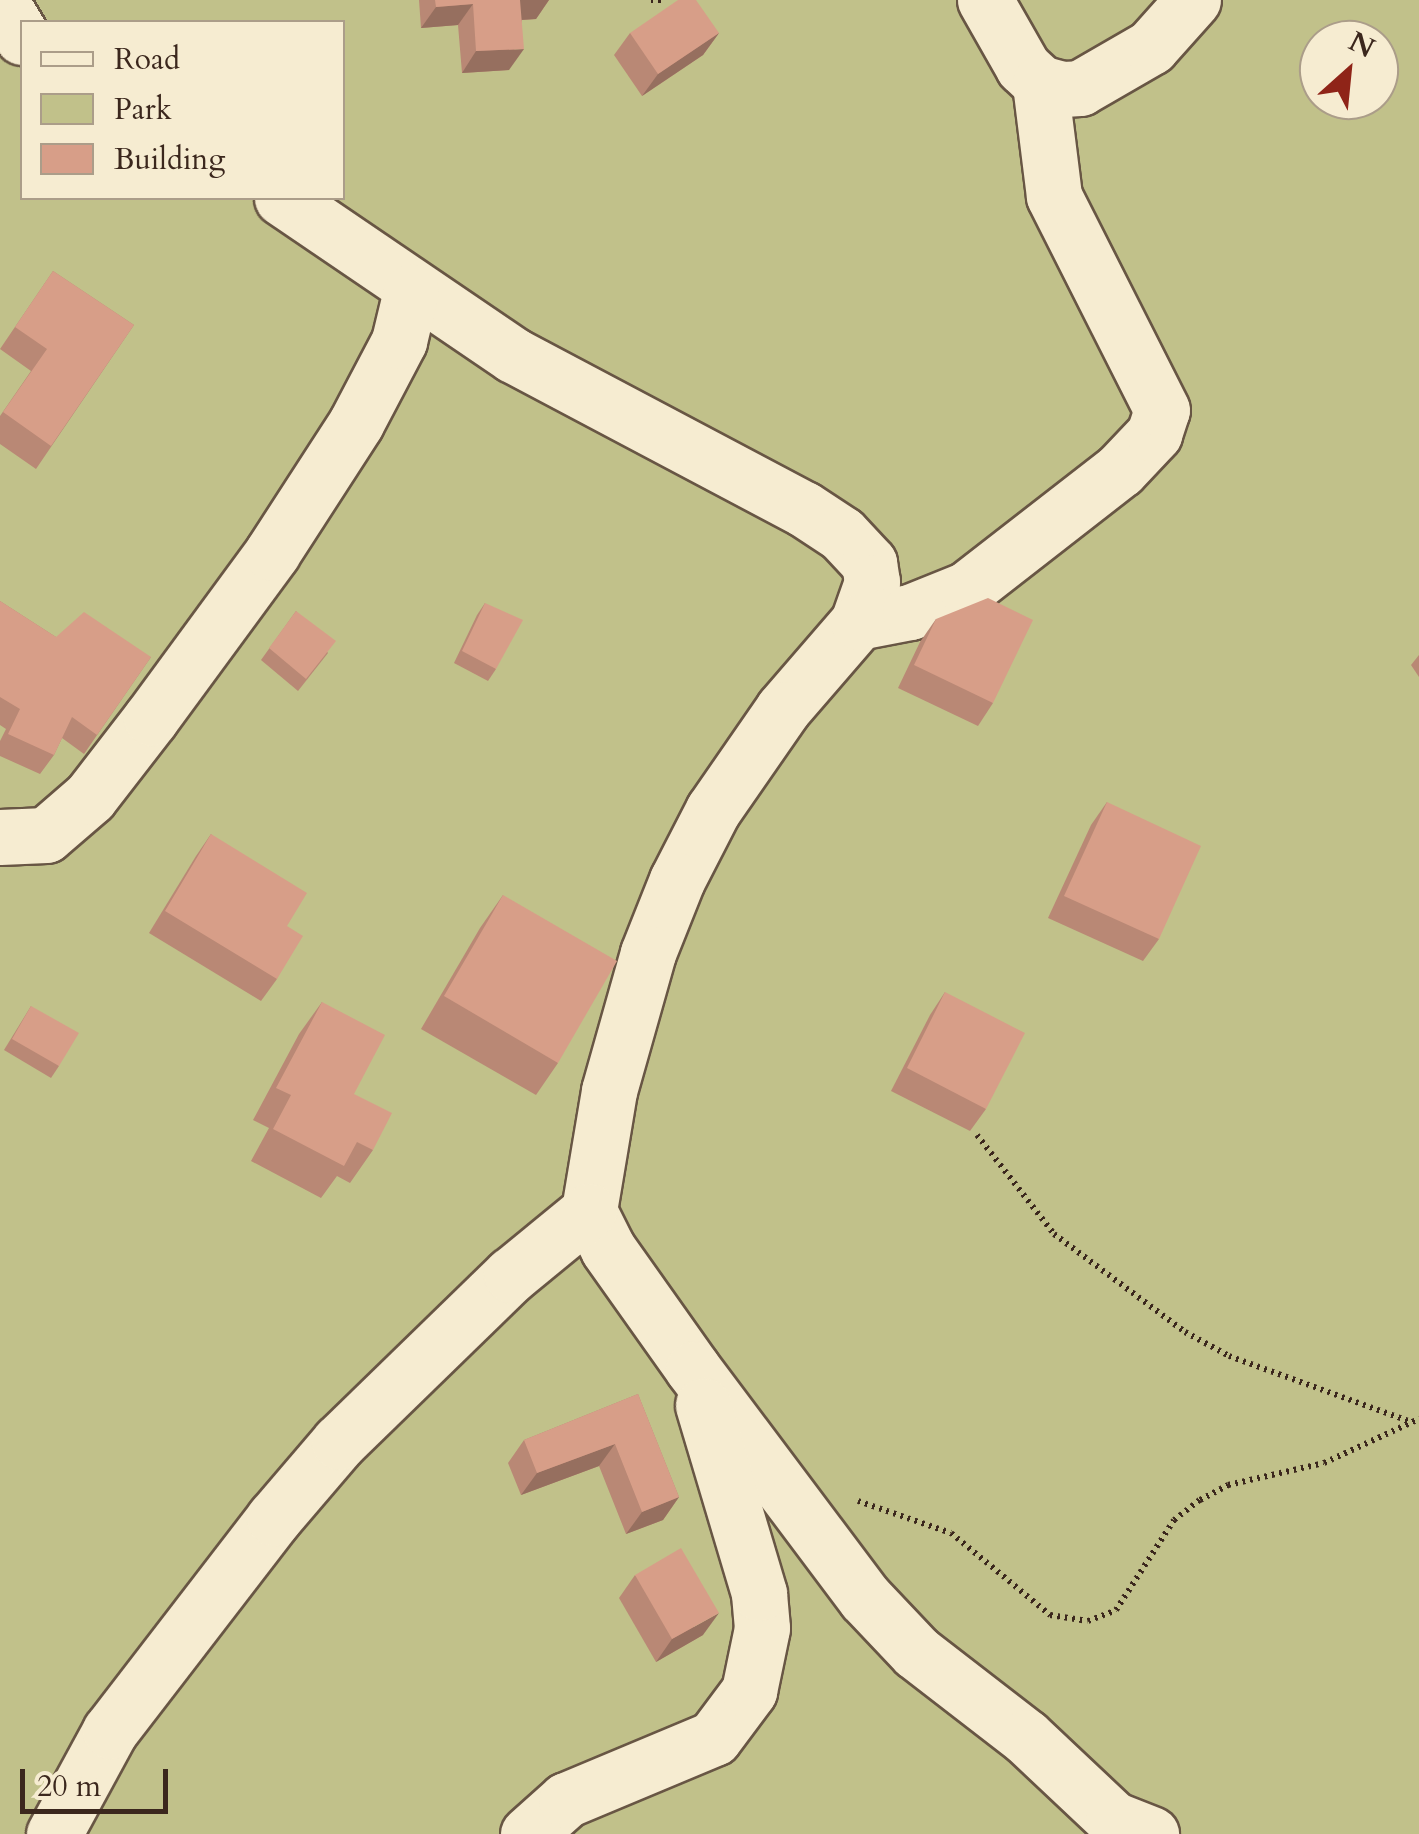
<!DOCTYPE html>
<html>
<head>
<meta charset="utf-8">
<style>
  body { margin:0 }
  #map { position:relative; width:1419px; height:1834px; overflow:hidden; background:#f1e2b8; font-family:Cardo,serif }
  div>[style] { position:absolute }
  .green>* { inset:0; background:#c1c18a }
  .path>* { height:6px; margin-top:-3px; transform-origin:0; background:repeating-linear-gradient(90deg,#3b271d 0 2.5px,transparent 0 7.5px) }
  .roads { filter:drop-shadow(2px 0 #685644) drop-shadow(-2px 0 #685644) drop-shadow(0 2px #685644) drop-shadow(0 -2px #685644) }
  .minor>* { height:55px; margin:-27.5px; padding:0 27.5px; transform-origin:27.5px; border-radius:27.5px; background:#f6ecd1 }
  .wall>* { inset:0; background:#b98875 }
  .shaded-wall>* { inset:0; background:#966f5f }
  .building>* { inset:0; background:#d79e88 }
  span { translate:-50% -50%; white-space:nowrap; text-align:center; line-height:1.15; -webkit-text-stroke:8px #f6ecd1; paint-order:stroke }
  .legend { position:absolute; left:20px; top:20px; width:325px; height:180px; box-sizing:border-box; background:#f6ecd1; border:2px solid #ab9d89; margin:0; padding:12px 18px; list-style:none; font-size:30px; color:#3b271d }
  .legend li { display:flex; align-items:center; gap:20px; height:50px }
  .legend b { width:50px; border:2px solid #ab9d89 }
  .north { position:absolute; left:1299px; top:20px; width:100px; height:100px; box-sizing:border-box; background:#f6ecd1; border:2px solid #ab9d89; border-radius:50%; rotate:27deg; font-size:28px; font-weight:700; line-height:40px; text-align:center; color:#3b271d }
  .north::after { content:''; display:block; margin:auto; width:35px; height:45px; background:#8f2418; clip-path:polygon(50% 0,100% 100%,50% 72%,0 100%) }
  .scale { position:absolute; left:20px; top:1769px; width:148px; height:45px; box-sizing:border-box; border:5px solid #3b271d; border-top:0; padding-left:12px; font-size:30px; line-height:35px; white-space:nowrap; color:#3b271d; -webkit-text-stroke:8px #f6ecd1; paint-order:stroke }
</style>
</head>
<body>
<div id="map">
  <div class="green">
    <i style="clip-path:polygon(evenodd,0 0,1419px 0,1419px 1834px,0 1834px,0 0,22px 22px,342px 22px,342px 198px,22px 198px,22px 22px,0 0,1319px 40px,1379px 40px,1379px 100px,1319px 100px,1319px 40px)"></i>
  </div>
  <div class="path">
    <i style="left:651px;top:0;width:12px"></i>
    <i style="left:977px;top:1135px;width:125px;rotate:52.1deg"></i>
    <i style="left:1054px;top:1234px;width:164px;rotate:36.8deg"></i>
    <i style="left:1185px;top:1332px;width:50px;rotate:28.6deg"></i>
    <i style="left:1229px;top:1356px;width:194px;rotate:19.9deg"></i>
    <i style="left:858px;top:1501px;width:98px;rotate:19deg"></i>
    <i style="left:951px;top:1533px;width:129px;rotate:39.6deg"></i>
    <i style="left:1050px;top:1615px;width:38px;rotate:9deg"></i>
    <i style="left:1088px;top:1621px;width:30px;rotate:-21deg"></i>
    <i style="left:1116px;top:1610px;width:107px;rotate:-57.2deg"></i>
    <i style="left:1174px;top:1520px;width:33px;rotate:-38deg"></i>
    <i style="left:1200px;top:1500px;width:32px;rotate:-28deg"></i>
    <i style="left:1228px;top:1485px;width:98px;rotate:-12.9deg"></i>
    <i style="left:1324px;top:1463px;width:105px;rotate:-24.9deg"></i>
  </div>
  <div class="roads">
    <div class="minor">
      <i style="left:0;top:0;width:43px;rotate:59.3deg"></i>
      <i style="left:985px;top:0;width:77px;rotate:60.4deg"></i>
      <i style="left:1023px;top:67px;width:23px;rotate:43deg"></i>
      <i style="left:1040px;top:83px;width:24px;rotate:15deg"></i>
      <i style="left:1063px;top:89px;width:17px;rotate:-3deg"></i>
      <i style="left:1080px;top:88px;width:82px;rotate:-30deg"></i>
      <i style="left:1151px;top:47px;width:63px;rotate:-48.2deg"></i>
      <i style="left:282px;top:198px;width:279px;rotate:34.2deg"></i>
      <i style="left:513px;top:355px;width:329px;rotate:27.9deg"></i>
      <i style="left:804px;top:509px;width:45px;rotate:33.3deg"></i>
      <i style="left:842px;top:534px;width:40px;rotate:47deg"></i>
      <i style="left:869px;top:563px;width:19px;rotate:81deg"></i>
      <i style="left:872px;top:582px;width:42px;rotate:109.3deg"></i>
      <i style="left:858px;top:622px;width:115px;rotate:130.8deg"></i>
      <i style="left:783px;top:709px;width:123px;rotate:124.7deg"></i>
      <i style="left:713px;top:810px;width:79px;rotate:117.2deg"></i>
      <i style="left:677px;top:880px;width:79px;rotate:111.7deg"></i>
      <i style="left:648px;top:953px;width:143px;rotate:105.8deg"></i>
      <i style="left:609px;top:1091px;width:122px;rotate:99.5deg"></i>
      <i style="left:589px;top:1211px;width:42px;rotate:63.4deg"></i>
      <i style="left:608px;top:1249px;width:147px;rotate:54.7deg"></i>
      <i style="left:693px;top:1369px;width:286px;rotate:53.1deg"></i>
      <i style="left:865px;top:1598px;width:74px;rotate:46.6deg"></i>
      <i style="left:916px;top:1652px;width:139px;rotate:37.7deg"></i>
      <i style="left:1026px;top:1737px;width:120px;rotate:43.3deg"></i>
      <i style="left:1113px;top:1819px;width:41px;rotate:21.5deg"></i>
      <i style="left:858px;top:622px;width:53px;rotate:-10.9deg"></i>
      <i style="left:910px;top:612px;width:61px;rotate:-22deg"></i>
      <i style="left:967px;top:589px;width:194px;rotate:-37.9deg"></i>
      <i style="left:1120px;top:470px;width:50px;rotate:-46.6deg"></i>
      <i style="left:1154px;top:434px;width:25px;rotate:-72deg"></i>
      <i style="left:1162px;top:410px;width:240px;rotate:-116.8deg"></i>
      <i style="left:1054px;top:196px;width:114px;rotate:-97.1deg"></i>
      <i style="left:0;top:837px;width:46px;rotate:-2.5deg"></i>
      <i style="left:46px;top:835px;width:58px;rotate:-40.8deg"></i>
      <i style="left:90px;top:797px;width:100px;rotate:-52.3deg"></i>
      <i style="left:151px;top:718px;width:205px;rotate:-53.7deg"></i>
      <i style="left:272px;top:553px;width:155px;rotate:-57.1deg"></i>
      <i style="left:356px;top:423px;width:93px;rotate:-62.3deg"></i>
      <i style="left:399px;top:341px;width:51px;rotate:-76.5deg"></i>
      <i style="left:54px;top:1834px;width:117px;rotate:-61.5deg"></i>
      <i style="left:110px;top:1731px;width:269px;rotate:-52.4deg"></i>
      <i style="left:274px;top:1518px;width:100px;rotate:-49.5deg"></i>
      <i style="left:339px;top:1442px;width:240px;rotate:-44.2deg"></i>
      <i style="left:511px;top:1275px;width:101px;rotate:-39.4deg"></i>
      <i style="left:528px;top:1834px;width:51px;rotate:-41.8deg"></i>
      <i style="left:566px;top:1800px;width:160px;rotate:-22.7deg"></i>
      <i style="left:714px;top:1738px;width:59px;rotate:-53.3deg"></i>
      <i style="left:749px;top:1691px;width:64px;rotate:-78.3deg"></i>
      <i style="left:762px;top:1628px;width:35px;rotate:-95deg"></i>
      <i style="left:759px;top:1593px;width:196px;rotate:-106.6deg"></i>
    </div>
  </div>
  <div class="wall">
    <i style="clip-path:polygon(419px 0,549px 0,536px 19px,522px 20px,509px 70px,462px 73px,458px 25px,421px 28px)"></i>
    <i style="clip-path:polygon(630px 33px,719px 33px,703px 55px,642px 96px,614px 55px)"></i>
    <i style="clip-path:polygon(53px 271px,134px 325px,36px 469px,0 444px,0 416px,31px 371px,0 349px)"></i>
    <i style="clip-path:polygon(0 601px,56px 637px,151px 657px,84px 754px,62px 738px,54px 755px,40px 774px,0 756px,0 741px,6px 729px,0 725px)"></i>
    <i style="clip-path:polygon(485px 603px,496px 669px,488px 681px,454px 663px,477px 615px)"></i>
    <i style="clip-path:polygon(296px 611px,328px 653px,298px 691px,261px 660px)"></i>
    <i style="clip-path:polygon(936px 619px,993px 703px,978px 726px,898px 688px,920px 642px)"></i>
    <i style="clip-path:polygon(1419px 655px,1419px 677px,1411px 665px)"></i>
    <i style="clip-path:polygon(1107px 802px,1159px 939px,1143px 961px,1048px 918px,1091px 825px)"></i>
    <i style="clip-path:polygon(211px 834px,287px 926px,277px 979px,261px 1001px,149px 933px,196px 856px)"></i>
    <i style="clip-path:polygon(503px 895px,558px 1063px,536px 1095px,421px 1029px,480px 928px)"></i>
    <i style="clip-path:polygon(945px 992px,986px 1109px,970px 1131px,891px 1091px,930px 1015px)"></i>
    <i style="clip-path:polygon(322px 1002px,373px 1150px,350px 1183px,337px 1176px,321px 1198px,251px 1161px,269px 1128px,253px 1120px,299px 1034px)"></i>
    <i style="clip-path:polygon(31px 1006px,59px 1066px,51px 1078px,4px 1050px)"></i>
    <i style="clip-path:polygon(638px 1394px,679px 1497px,663px 1520px,626px 1534px,599px 1466px,521px 1495px,508px 1463px,524px 1440px)"></i>
    <i style="clip-path:polygon(635px 1575px,703px 1635px,656px 1662px,619px 1598px)"></i>
  </div>
  <div class="shaded-wall">
    <i style="clip-path:polygon(520px 0,549px 0,536px 19px,505px 21px)"></i>
    <i style="clip-path:polygon(473px 4px,458px 25px,421px 28px,436px 7px)"></i>
    <i style="clip-path:polygon(719px 33px,703px 55px,642px 96px,658px 74px)"></i>
    <i style="clip-path:polygon(524px 49px,509px 70px,462px 73px,476px 51px)"></i>
    <i style="clip-path:polygon(615px 1444px,599px 1466px,521px 1495px,537px 1473px)"></i>
    <i style="clip-path:polygon(679px 1497px,663px 1520px,626px 1534px,642px 1512px)"></i>
    <i style="clip-path:polygon(719px 1613px,703px 1635px,656px 1662px,672px 1639px)"></i>
  </div>
  <div class="building">
    <i style="clip-path:polygon(435px 0,520px 0,524px 49px,476px 51px,473px 4px,436px 7px)"></i>
    <i style="clip-path:polygon(678px 0,696px 0,719px 33px,658px 74px,630px 33px)"></i>
    <i style="clip-path:polygon(53px 271px,134px 325px,51px 446px,3px 412px,47px 349px,15px 327px)"></i>
    <i style="clip-path:polygon(988px 598px,1033px 620px,993px 703px,914px 665px,936px 619px)"></i>
    <i style="clip-path:polygon(0 601px,56px 637px,84px 612px,151px 657px,97px 735px,72px 717px,54px 755px,8px 734px,20px 709px,0 697px)"></i>
    <i style="clip-path:polygon(485px 603px,523px 620px,496px 669px,462px 651px)"></i>
    <i style="clip-path:polygon(296px 611px,336px 641px,306px 679px,269px 648px)"></i>
    <i style="clip-path:polygon(1107px 802px,1201px 846px,1159px 939px,1064px 896px)"></i>
    <i style="clip-path:polygon(211px 834px,307px 893px,287px 926px,303px 936px,277px 979px,165px 911px)"></i>
    <i style="clip-path:polygon(503px 895px,617px 961px,558px 1063px,444px 996px)"></i>
    <i style="clip-path:polygon(945px 992px,1025px 1033px,986px 1109px,907px 1068px)"></i>
    <i style="clip-path:polygon(322px 1002px,385px 1035px,354px 1094px,392px 1113px,373px 1150px,357px 1142px,344px 1166px,273px 1129px,291px 1095px,276px 1088px)"></i>
    <i style="clip-path:polygon(31px 1006px,79px 1033px,59px 1066px,12px 1039px)"></i>
    <i style="clip-path:polygon(638px 1394px,679px 1497px,642px 1512px,615px 1444px,537px 1473px,524px 1440px)"></i>
    <i style="clip-path:polygon(681px 1548px,719px 1613px,672px 1639px,635px 1575px)"></i>
  </div>
  <ul class="legend">
  <li><b style="height:12px;background:#f6ecd1"></b>Road</li>
  <li><b style="height:28px;background:#c1c18a"></b>Park</li>
  <li><b style="height:28px;background:#d79e88"></b>Building</li>
  </ul>
  <div class="north">N</div>
  <div class="scale">20 m</div>
</div>
</body>
</html>
